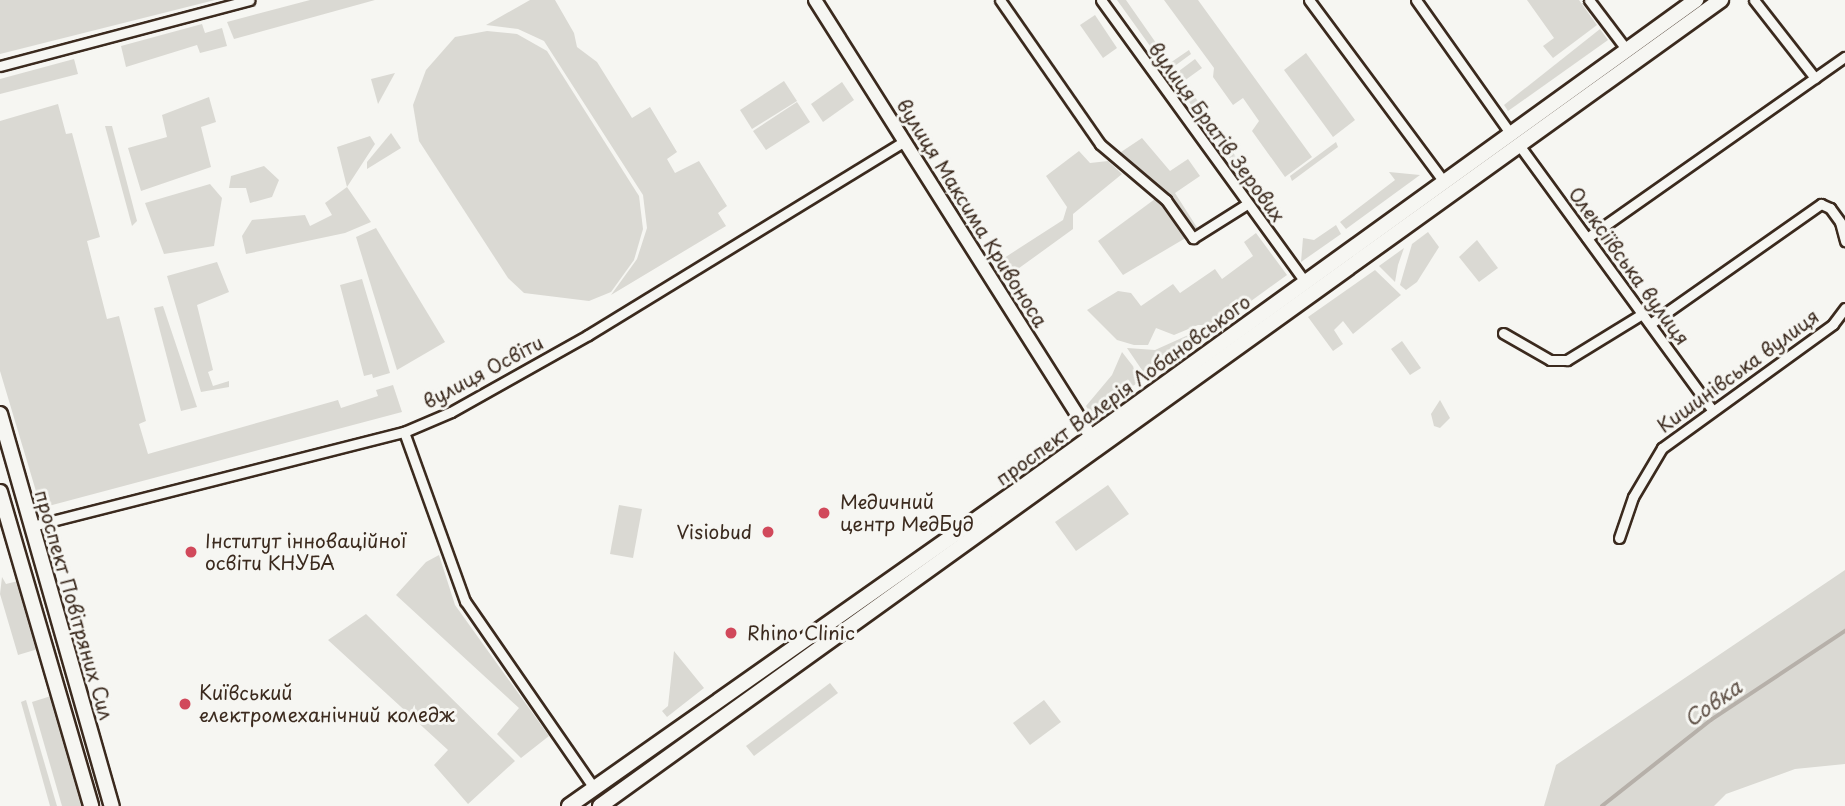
<!DOCTYPE html>
<html>
<head>
<meta charset="utf-8">
<style>
  body { margin:0 }
  #map { position:relative; width:1845px; height:806px; overflow:hidden; background:#f6f6f2; font-family:"Playpen Sans",sans-serif }
  div>[style] { position:absolute }
  .green>* { inset:0; background:#dad9d3 }
  .stream>* { height:3.5px; margin:-1.75px; padding:0 1.75px; transform-origin:1.75px; border-radius:1.75px; background:#b6b0a9 }
  .roads { filter:drop-shadow(2px 0 #3b2a1e) drop-shadow(-2px 0 #3b2a1e) drop-shadow(0 2px #3b2a1e) drop-shadow(0 -2px #3b2a1e) }
  .street>* { height:9px; margin:-4.5px; padding:0 4.5px; transform-origin:4.5px; border-radius:4.5px; background:#f6f6f2 }
  .secondary>* { height:12px; margin:-6px; padding:0 6px; transform-origin:6px; border-radius:6px; background:#f6f6f2 }
  .primary>* { height:14px; margin:-7px; padding:0 7px; transform-origin:7px; border-radius:7px; background:#f6f6f2 }
  .dots>* { width:19px; height:19px; translate:-50% -50%; box-sizing:border-box; border:4px solid #f6f6f2; border-radius:50% }
  span { translate:-50% -50%; white-space:nowrap; text-align:center; line-height:1.15; -webkit-text-stroke:6px #f6f6f2; paint-order:stroke }
  .street-label { font-size:19px; color:#3b2a1e }
  .poi-label { font-size:19px; color:#3b2a1e }
  .left { translate:0 -50%; text-align:left }
  .right { translate:-100% -50%; text-align:right }
  .water-label { font-size:21px; color:#605248; font-style:italic }
</style>
</head>
<body>
<div id="map">
  <div class="green">
    <i style="clip-path:polygon(0 0,215px 0,0 54px)"></i>
    <i style="clip-path:polygon(310px 0,375px 0,234px 39px,227px 22px)"></i>
    <i style="clip-path:polygon(530px 0,555px 0,574px 33px,577px 47px,597px 62px,632px 118px,650px 107px,677px 152px,667px 159px,675px 173px,699px 161px,727px 206px,718px 213px,726px 226px,611px 295px,637px 259px,647px 228px,643px 195px,544px 41px,518px 29px,486px 25px)"></i>
    <i style="clip-path:polygon(1117px 0,1126px 0,1170px 63px,1189px 50px,1191px 54px,1168px 71px)"></i>
    <i style="clip-path:polygon(1164px 0,1198px 0,1312px 157px,1285px 177px,1252px 131px,1259px 121px,1243px 98px,1233px 105px,1213px 77px,1214px 68px)"></i>
    <i style="clip-path:polygon(1527px 0,1579px 0,1597px 25px,1553px 58px,1543px 46px,1554px 38px)"></i>
    <i style="clip-path:polygon(1095px 15px,1117px 48px,1103px 58px,1080px 25px)"></i>
    <i style="clip-path:polygon(202px 24px,205px 33px,222px 28px,227px 46px,200px 53px,197px 45px,126px 67px,121px 46px)"></i>
    <i style="clip-path:polygon(1600px 29px,1608px 40px,1508px 111px,1504px 105px)"></i>
    <i style="clip-path:polygon(487px 31px,517px 34px,547px 51px,639px 196px,643px 229px,634px 260px,611px 292px,589px 301px,524px 293px,508px 278px,419px 141px,413px 105px,426px 70px,455px 37px)"></i>
    <i style="clip-path:polygon(1306px 53px,1355px 120px,1333px 137px,1284px 70px)"></i>
    <i style="clip-path:polygon(74px 59px,78px 74px,0 94px,0 79px)"></i>
    <i style="clip-path:polygon(1195px 59px,1202px 68px,1184px 81px,1245px 170px,1237px 168px,1171px 77px)"></i>
    <i style="clip-path:polygon(395px 73px,378px 104px,371px 79px)"></i>
    <i style="clip-path:polygon(784px 81px,797px 101px,752px 129px,740px 110px)"></i>
    <i style="clip-path:polygon(842px 82px,854px 100px,823px 122px,811px 104px)"></i>
    <i style="clip-path:polygon(209px 97px,216px 122px,201px 127px,211px 167px,141px 191px,128px 148px,167px 137px,162px 115px)"></i>
    <i style="clip-path:polygon(797px 102px,810px 122px,766px 150px,753px 131px)"></i>
    <i style="clip-path:polygon(58px 104px,66px 134px,72px 133px,100px 237px,87px 241px,107px 319px,119px 316px,146px 421px,139px 424px,148px 454px,338px 400px,341px 408px,378px 396px,376px 390px,393px 385px,402px 412px,41px 508px,0 371px,0 121px)"></i>
    <i style="clip-path:polygon(105px 126px,112px 126px,137px 221px,132px 226px)"></i>
    <i style="clip-path:polygon(391px 133px,401px 148px,367px 169px,367px 162px)"></i>
    <i style="clip-path:polygon(370px 136px,375px 144px,347px 187px,371px 222px,345px 233px,246px 254px,242px 236px,252px 220px,305px 215px,310px 226px,332px 215px,325px 203px,347px 187px,337px 147px)"></i>
    <i style="clip-path:polygon(1142px 138px,1170px 171px,1188px 159px,1200px 176px,1175px 193px,1198px 229px,1193px 232px,1127px 165px,1121px 152px)"></i>
    <i style="clip-path:polygon(1336px 142px,1338px 147px,1292px 181px,1290px 176px)"></i>
    <i style="clip-path:polygon(1079px 151px,1090px 163px,1108px 161px,1122px 174px,1073px 214px,1073px 229px,1011px 274px,1001px 260px,1063px 220px,1067px 207px,1046px 176px)"></i>
    <i style="clip-path:polygon(264px 166px,279px 180px,272px 197px,250px 203px,246px 188px,229px 188px,231px 176px)"></i>
    <i style="clip-path:polygon(1389px 172px,1420px 175px,1346px 229px,1340px 222px,1395px 180px)"></i>
    <i style="clip-path:polygon(210px 184px,222px 198px,214px 246px,164px 254px,145px 203px)"></i>
    <i style="clip-path:polygon(1155px 199px,1165px 205px,1189px 236px,1123px 275px,1098px 241px)"></i>
    <i style="clip-path:polygon(1336px 225px,1341px 234px,1301px 262px,1303px 238px,1314px 240px)"></i>
    <i style="clip-path:polygon(376px 228px,445px 342px,397px 370px,356px 237px)"></i>
    <i style="clip-path:polygon(1428px 232px,1439px 247px,1417px 282px,1406px 290px,1400px 285px,1412px 244px)"></i>
    <i style="clip-path:polygon(1256px 233px,1287px 275px,1218px 325px,1198px 325px,1174px 335px,1156px 328px,1148px 345px,1134px 345px,1117px 340px,1087px 310px,1118px 291px,1131px 293px,1141px 306px,1173px 284px,1180px 293px,1215px 269px,1222px 279px,1253px 256px,1244px 242px)"></i>
    <i style="clip-path:polygon(1477px 240px,1498px 268px,1479px 282px,1459px 257px)"></i>
    <i style="clip-path:polygon(1404px 248px,1398px 265px,1395px 282px,1379px 266px)"></i>
    <i style="clip-path:polygon(217px 262px,229px 292px,197px 305px,213px 370px,208px 372px,213px 386px,229px 381px,229px 387px,201px 392px,167px 276px)"></i>
    <i style="clip-path:polygon(1375px 270px,1401px 295px,1353px 334px,1343px 321px,1334px 330px,1343px 344px,1333px 351px,1308px 317px)"></i>
    <i style="clip-path:polygon(362px 279px,390px 373px,373px 378px,372px 374px,364px 376px,340px 285px)"></i>
    <i style="clip-path:polygon(163px 306px,197px 407px,181px 411px,154px 308px)"></i>
    <i style="clip-path:polygon(1212px 331px,1146px 376px,1127px 348px,1155px 350px,1195px 332px)"></i>
    <i style="clip-path:polygon(1402px 341px,1421px 368px,1410px 375px,1391px 349px)"></i>
    <i style="clip-path:polygon(1122px 352px,1143px 379px,1091px 415px,1086px 406px,1112px 375px)"></i>
    <i style="clip-path:polygon(1440px 400px,1450px 418px,1440px 428px,1434px 426px,1431px 414px)"></i>
    <i style="clip-path:polygon(1108px 485px,1129px 514px,1076px 551px,1055px 522px)"></i>
    <i style="clip-path:polygon(619px 505px,642px 509px,633px 558px,610px 554px)"></i>
    <i style="clip-path:polygon(439px 555px,455px 605px,549px 736px,521px 758px,497px 734px,519px 708px,396px 595px,426px 562px)"></i>
    <i style="clip-path:polygon(1845px 570px,1845px 764px,1795px 769px,1726px 794px,1714px 806px,1544px 806px,1556px 765px)"></i>
    <i style="clip-path:polygon(2px 577px,6px 584px,18px 581px,38px 649px,18px 655px,0 594px)"></i>
    <i style="clip-path:polygon(366px 614px,515px 761px,468px 804px,434px 765px,448px 750px,328px 640px)"></i>
    <i style="clip-path:polygon(674px 651px,704px 688px,667px 717px,662px 711px,668px 706px)"></i>
    <i style="clip-path:polygon(830px 683px,838px 693px,754px 756px,746px 746px)"></i>
    <i style="clip-path:polygon(51px 696px,83px 806px,62px 806px,32px 702px)"></i>
    <i style="clip-path:polygon(26px 700px,57px 806px,50px 806px,21px 702px)"></i>
    <i style="clip-path:polygon(1044px 700px,1061px 722px,1030px 745px,1013px 723px)"></i>
  </div>
  <div class="stream">
    <i style="left:1602px;top:806px;width:139px;rotate:-38.3deg"></i>
    <i style="left:1711px;top:720px;width:161px;rotate:-33.6deg"></i>
  </div>
  <div class="roads">
    <div class="street">
      <i style="left:1000px;top:0;width:175px;rotate:55.2deg"></i>
      <i style="left:1100px;top:144px;width:87px;rotate:40.3deg"></i>
      <i style="left:1166px;top:200px;width:47px;rotate:54.6deg"></i>
      <i style="left:1193px;top:238px;width:64px;rotate:-32.2deg"></i>
      <i style="left:1101px;top:0;width:349px;rotate:54.1deg"></i>
      <i style="left:1309px;top:0;width:227px;rotate:53.4deg"></i>
      <i style="left:1416px;top:0;width:163px;rotate:54.7deg"></i>
      <i style="left:1589px;top:0;width:61px;rotate:52.9deg"></i>
      <i style="left:1754px;top:0;width:99px;rotate:52deg"></i>
      <i style="left:0;top:66px;width:258px;rotate:-14.8deg"></i>
      <i style="left:1519px;top:145px;width:326px;rotate:53.9deg"></i>
      <i style="left:1587px;top:238px;width:315px;rotate:-35.1deg"></i>
      <i style="left:1650px;top:324px;width:209px;rotate:-35.1deg"></i>
      <i style="left:1821px;top:204px;width:10px;rotate:24deg"></i>
      <i style="left:1830px;top:208px;width:17px;rotate:54deg"></i>
      <i style="left:1840px;top:222px;width:20px;rotate:75deg"></i>
      <i style="left:1503px;top:333px;width:54px;rotate:29.9deg"></i>
      <i style="left:1550px;top:360px;width:17px"></i>
      <i style="left:1567px;top:360px;width:88px;rotate:-31.5deg"></i>
      <i style="left:404px;top:432px;width:180px;rotate:70.2deg"></i>
      <i style="left:465px;top:601px;width:227px;rotate:55.4deg"></i>
      <i style="left:32px;top:526px;width:384px;rotate:-14.2deg"></i>
      <i style="left:404px;top:432px;width:51px;rotate:-23.1deg"></i>
      <i style="left:451px;top:412px;width:157px;rotate:-29.3deg"></i>
      <i style="left:588px;top:335px;width:371px;rotate:-31.5deg"></i>
      <i style="left:1619px;top:538px;width:43px;rotate:-71.1deg"></i>
      <i style="left:1633px;top:497px;width:57px;rotate:-59.4deg"></i>
      <i style="left:1662px;top:448px;width:211px;rotate:-35.9deg"></i>
      <i style="left:1833px;top:324px;width:20px;rotate:-53deg"></i>
    </div>
    <div class="secondary">
      <i style="left:815px;top:0;width:524px;rotate:57.7deg"></i>
    </div>
    <div class="primary">
      <i style="left:0;top:414px;width:408px;rotate:74.1deg"></i>
      <i style="left:0;top:492px;width:327px;rotate:73.8deg"></i>
      <i style="left:569px;top:806px;width:554px;rotate:-35.15deg"></i>
      <i style="left:1022px;top:487px;width:832px;rotate:-35.85deg"></i>
      <i style="left:600px;top:806px;width:1381px;rotate:-35.72deg"></i>
    </div>
  </div>
  <div class="dots">
    <i style="left:824px;top:513px;background:#d1495b"></i>
    <i style="left:768px;top:532px;background:#d1495b"></i>
    <i style="left:191px;top:552px;background:#d1495b"></i>
    <i style="left:731px;top:633px;background:#d1495b"></i>
    <i style="left:185px;top:704px;background:#d1495b"></i>
  </div>
  <div class="street-label">
    <span style="left:1217px;top:132px;rotate:54deg">вулиця Братів Зерових</span>
    <span style="left:972px;top:213px;rotate:58deg">вулиця Максима Кривоноса</span>
    <span style="left:1629px;top:266px;rotate:54deg">Олексіївська вулиця</span>
    <span style="left:1738px;top:371px;rotate:-36deg">Кишинівська вулиця</span>
    <span style="left:483px;top:372px;rotate:-28deg">вулиця Освіти</span>
    <span style="left:1123px;top:390px;rotate:-36deg">проспект Валерія Лобановського</span>
    <span style="left:74px;top:605px;rotate:74deg">проспект Повітряних Сил</span>
  </div>
  <div class="poi-label">
    <span class="left" style="left:840px;top:513px">Медичний<br>центр МедБуд</span>
    <span class="right" style="left:752px;top:532px">Visiobud</span>
    <span class="left" style="left:205px;top:552px">Інститут інноваційної<br>освіти КНУБА</span>
    <span class="left" style="left:747px;top:633px">Rhino Clinic</span>
    <span class="left" style="left:199px;top:704px">Київський<br>електромеханічний коледж</span>
  </div>
  <div class="water-label">
    <span style="left:1712px;top:702px;rotate:-35deg">Совка</span>
  </div>
</div>
</body>
</html>
